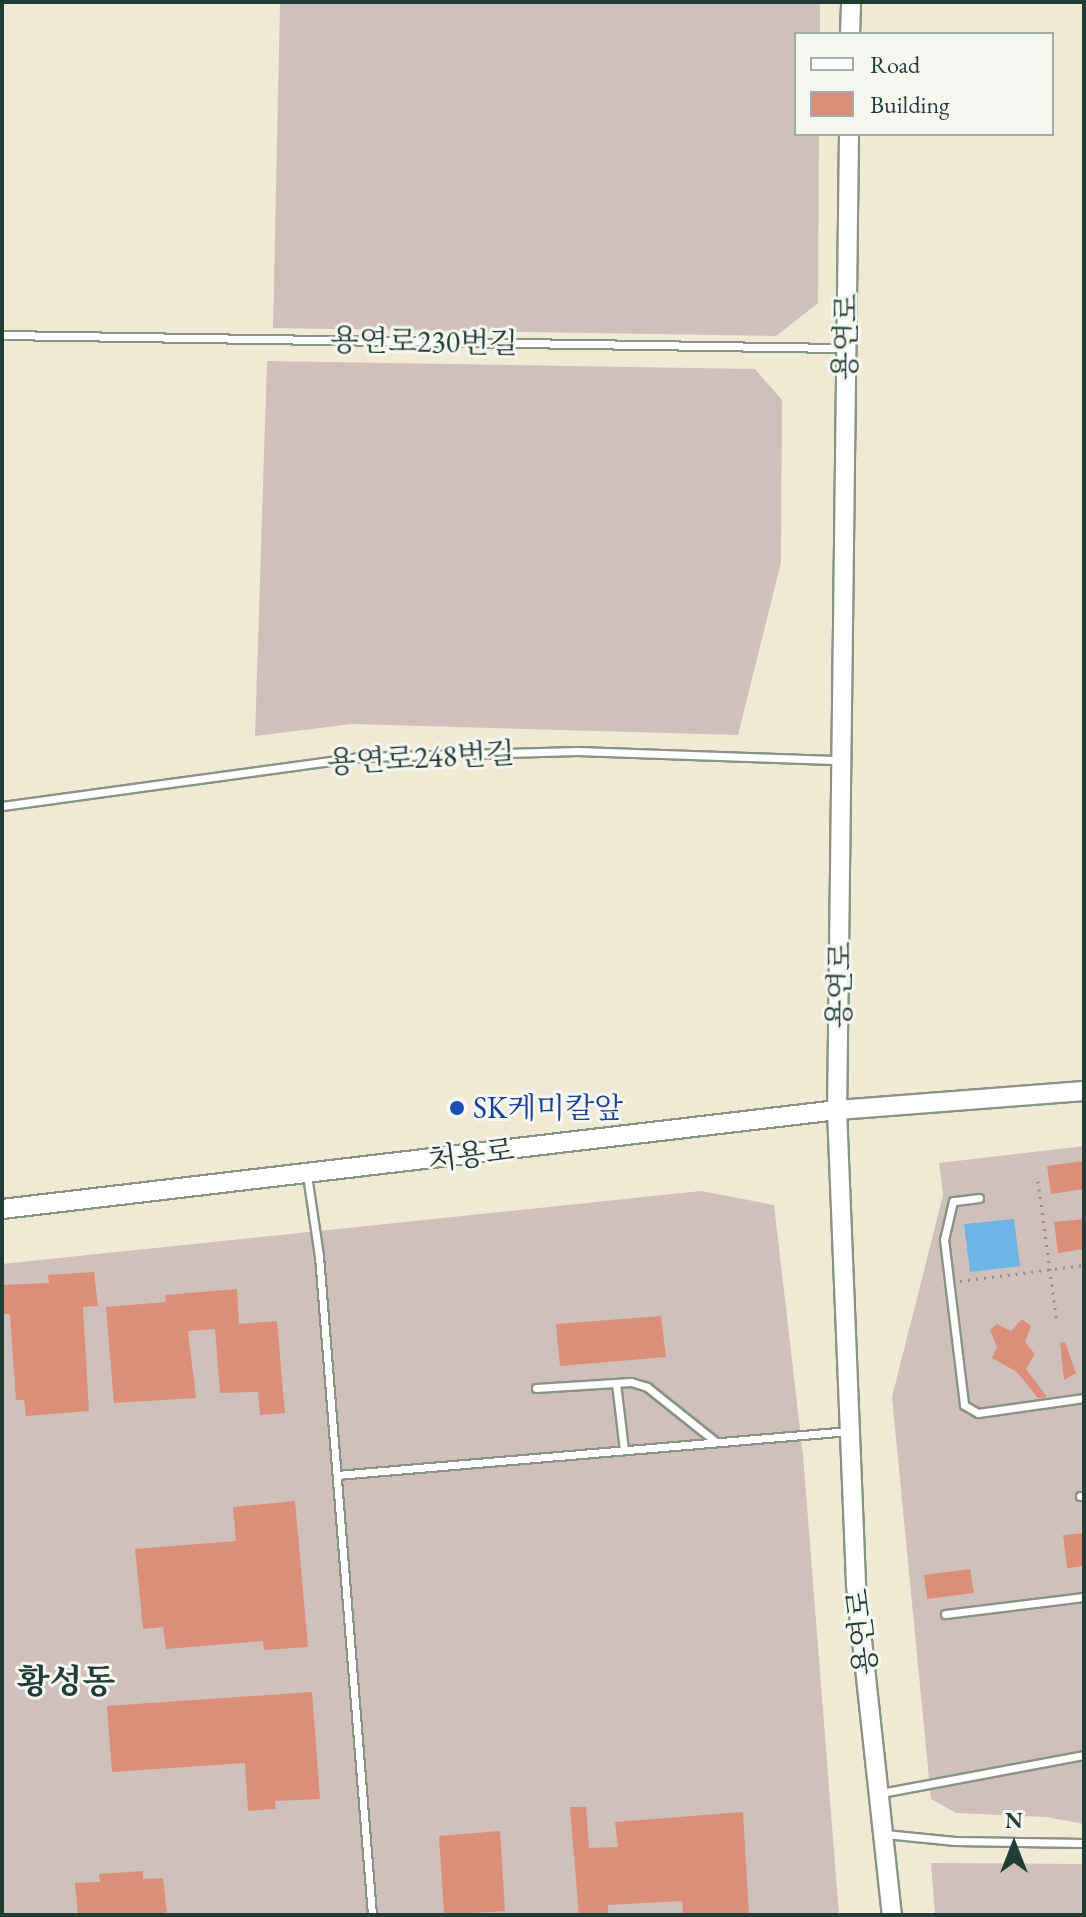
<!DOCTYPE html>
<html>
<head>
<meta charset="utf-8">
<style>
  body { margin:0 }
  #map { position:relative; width:1086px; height:1917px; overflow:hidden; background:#f0ead5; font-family:"EB Garamond","Noto Serif KR",serif }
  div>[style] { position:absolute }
  .industrial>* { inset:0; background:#cfc0bb }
  .water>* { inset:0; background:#6db5e4 }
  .building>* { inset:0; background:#dc8f78 }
  .path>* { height:3px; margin-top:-1.5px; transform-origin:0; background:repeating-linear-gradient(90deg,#889484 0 2px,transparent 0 8px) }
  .roads { filter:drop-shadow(2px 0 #889484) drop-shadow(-2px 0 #889484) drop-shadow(0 2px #889484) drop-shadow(0 -2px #889484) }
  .lane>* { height:7px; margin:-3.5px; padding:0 3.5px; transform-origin:3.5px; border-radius:3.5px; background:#fff }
  .secondary>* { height:18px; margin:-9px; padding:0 9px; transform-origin:9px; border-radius:9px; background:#fff }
  .dots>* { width:22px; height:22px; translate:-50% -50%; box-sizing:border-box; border:4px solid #f6f6f2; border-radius:50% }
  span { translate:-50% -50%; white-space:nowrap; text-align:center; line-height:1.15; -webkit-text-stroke:6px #f6f6f2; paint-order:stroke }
  .street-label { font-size:30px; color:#1f3d34 }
  .transit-label { font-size:30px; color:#164399 }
  .left { translate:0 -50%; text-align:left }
  .quarter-label { font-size:34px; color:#1f3d34; font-weight:700 }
  .frame { position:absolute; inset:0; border:4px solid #1f3d34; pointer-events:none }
  .legend { position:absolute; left:794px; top:32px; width:260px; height:104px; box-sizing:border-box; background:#f6f6f2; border:2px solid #a0aca6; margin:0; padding:10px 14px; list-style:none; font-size:24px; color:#1f3d34 }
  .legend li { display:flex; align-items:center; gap:16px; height:40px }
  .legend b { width:40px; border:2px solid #a0aca6 }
  .north { position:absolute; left:974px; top:1805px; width:80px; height:80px; -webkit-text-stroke:6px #f6f6f2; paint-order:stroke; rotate:0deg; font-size:22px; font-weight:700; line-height:32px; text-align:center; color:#1f3d34 }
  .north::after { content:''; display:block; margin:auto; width:28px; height:36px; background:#1f3d34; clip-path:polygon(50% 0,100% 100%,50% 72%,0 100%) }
</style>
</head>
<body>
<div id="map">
  <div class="industrial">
    <i style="clip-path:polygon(280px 2px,820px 2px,820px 34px,796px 34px,796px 134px,819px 134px,818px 303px,776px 336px,273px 328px)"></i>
    <i style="clip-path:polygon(267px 361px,755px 369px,782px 400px,781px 562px,738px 735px,352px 724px,255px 736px)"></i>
    <i style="clip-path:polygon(1084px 1146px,1084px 1824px,1046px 1817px,956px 1813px,931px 1799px,892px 1397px,943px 1195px,939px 1163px)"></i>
    <i style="clip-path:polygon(701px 1191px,774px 1205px,803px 1455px,839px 1915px,2px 1915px,2px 1264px)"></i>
    <i style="clip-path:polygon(931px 1863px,1084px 1864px,1084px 1915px,935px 1915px)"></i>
  </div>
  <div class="water">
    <i style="clip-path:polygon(1014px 1219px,1020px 1266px,970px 1272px,964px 1224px)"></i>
  </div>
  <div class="building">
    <i style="clip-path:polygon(1084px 1161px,1084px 1189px,1051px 1194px,1047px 1166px)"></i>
    <i style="clip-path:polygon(1084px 1219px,1084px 1249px,1058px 1253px,1054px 1222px)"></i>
    <i style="clip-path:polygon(94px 1272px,98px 1306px,83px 1307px,89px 1411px,26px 1416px,24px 1400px,16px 1400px,10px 1314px,2px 1314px,2px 1285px,49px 1283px,48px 1275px)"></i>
    <i style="clip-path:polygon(237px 1289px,239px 1324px,277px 1321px,285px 1413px,260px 1415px,258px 1392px,220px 1393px,215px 1329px,188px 1331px,196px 1398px,114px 1403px,106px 1307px,166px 1302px,165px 1295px)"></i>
    <i style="clip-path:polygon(661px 1316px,666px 1357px,560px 1366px,556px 1324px)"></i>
    <i style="clip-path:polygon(1022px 1319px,1031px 1326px,1025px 1342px,1035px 1354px,1026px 1369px,1047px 1397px,1038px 1398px,1017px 1372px,992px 1358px,997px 1347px,990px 1330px,997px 1324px,1011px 1331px)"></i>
    <i style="clip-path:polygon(1065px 1342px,1076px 1373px,1064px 1380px,1060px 1343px)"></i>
    <i style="clip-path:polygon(295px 1501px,308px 1647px,264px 1650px,263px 1641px,166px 1649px,163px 1627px,143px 1629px,135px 1549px,236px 1541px,233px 1507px)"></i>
    <i style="clip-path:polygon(1084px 1533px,1084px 1566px,1067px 1568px,1063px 1535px)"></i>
    <i style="clip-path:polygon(970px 1569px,974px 1593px,927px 1599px,924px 1575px)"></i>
    <i style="clip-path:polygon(312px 1692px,320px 1799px,275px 1801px,276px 1809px,248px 1811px,245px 1763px,112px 1772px,107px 1706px)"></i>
    <i style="clip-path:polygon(570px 1807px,586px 1807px,589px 1848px,618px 1847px,615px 1822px,743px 1812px,749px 1915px,683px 1915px,682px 1901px,608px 1905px,608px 1914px,579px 1915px)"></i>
    <i style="clip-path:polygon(500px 1831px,505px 1911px,444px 1915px,439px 1836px)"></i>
    <i style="clip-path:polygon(143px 1871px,143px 1879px,163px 1878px,167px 1915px,78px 1915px,75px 1883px,100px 1882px,99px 1874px)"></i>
  </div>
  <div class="path">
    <i style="left:1038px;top:1181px;width:144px;rotate:82.4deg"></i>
    <i style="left:960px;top:1281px;width:125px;rotate:-7.4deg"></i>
  </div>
  <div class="roads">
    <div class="lane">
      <i style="left:2px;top:335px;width:841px;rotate:0.89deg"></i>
      <i style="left:2px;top:806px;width:363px;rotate:-7.8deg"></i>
      <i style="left:362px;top:757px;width:215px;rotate:-1.6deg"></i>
      <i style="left:577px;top:751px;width:264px;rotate:2deg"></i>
      <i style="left:307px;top:1175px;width:82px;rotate:81.6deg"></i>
      <i style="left:319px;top:1256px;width:661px;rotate:85.4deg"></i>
      <i style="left:979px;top:1198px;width:26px;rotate:173deg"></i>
      <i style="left:953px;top:1201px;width:39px;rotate:103deg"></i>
      <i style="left:944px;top:1239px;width:167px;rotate:83.1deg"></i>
      <i style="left:964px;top:1405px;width:16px;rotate:30deg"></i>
      <i style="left:978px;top:1413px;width:107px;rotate:-8.1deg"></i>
      <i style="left:616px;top:1383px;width:67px;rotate:83.2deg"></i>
      <i style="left:536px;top:1388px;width:95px;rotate:-3.6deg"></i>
      <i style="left:631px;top:1382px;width:17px;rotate:17deg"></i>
      <i style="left:647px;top:1387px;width:87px;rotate:38.5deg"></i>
      <i style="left:337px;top:1475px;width:514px;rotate:-4.91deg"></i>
      <i style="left:1080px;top:1496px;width:4px"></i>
      <i style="left:945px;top:1614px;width:140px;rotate:-7deg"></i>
      <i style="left:881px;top:1793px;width:207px;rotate:-10.6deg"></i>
      <i style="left:885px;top:1834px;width:70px;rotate:5.7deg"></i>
      <i style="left:955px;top:1841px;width:129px;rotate:0.9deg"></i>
    </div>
    <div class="secondary">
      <i style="left:850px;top:34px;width:32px;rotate:-88deg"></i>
      <i style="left:849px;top:134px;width:976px;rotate:90.7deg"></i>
      <i style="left:837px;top:1110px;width:475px;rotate:87.7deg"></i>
      <i style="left:856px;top:1585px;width:332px;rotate:83.8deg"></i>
      <i style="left:2px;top:1209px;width:841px;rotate:-6.76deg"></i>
      <i style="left:837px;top:1110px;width:248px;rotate:-4.4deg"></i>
    </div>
  </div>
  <div class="dots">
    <i style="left:457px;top:1108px;background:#1a4fb4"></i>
  </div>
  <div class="street-label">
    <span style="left:846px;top:337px;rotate:-89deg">용연로</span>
    <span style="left:424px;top:342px;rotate:1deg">용연로230번길</span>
    <span style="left:421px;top:758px;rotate:-3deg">용연로248번길</span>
    <span style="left:840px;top:985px;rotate:-89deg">용연로</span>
    <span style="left:471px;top:1155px;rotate:-7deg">처용로</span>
    <span style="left:862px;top:1632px;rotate:-96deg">용연로</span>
  </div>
  <div class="transit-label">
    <span class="left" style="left:473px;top:1108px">SK케미칼앞</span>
  </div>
  <div class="quarter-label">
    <span style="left:66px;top:1682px">황성동</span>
  </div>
  <div class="frame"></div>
  <ul class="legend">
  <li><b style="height:10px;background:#fff"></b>Road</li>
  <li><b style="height:22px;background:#dc8f78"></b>Building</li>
  </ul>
  <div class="north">N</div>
</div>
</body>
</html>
